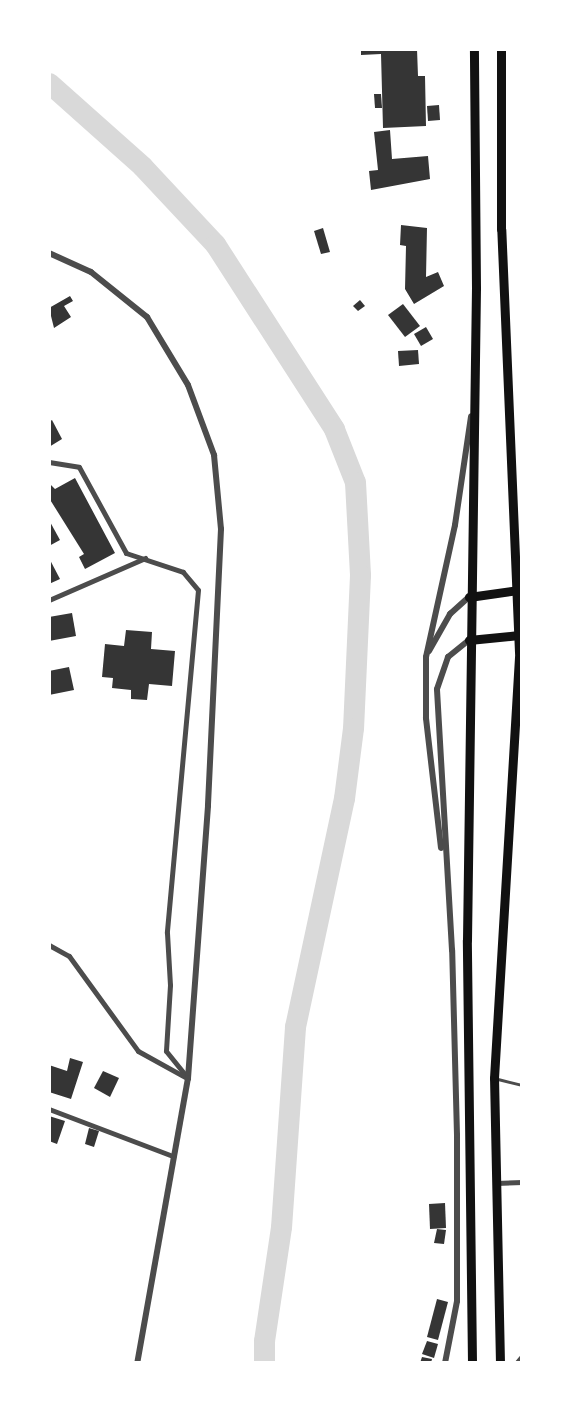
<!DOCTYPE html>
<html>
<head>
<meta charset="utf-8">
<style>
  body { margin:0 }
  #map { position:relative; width:571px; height:1412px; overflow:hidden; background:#fff; font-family:Quicksand,sans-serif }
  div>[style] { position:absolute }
  .river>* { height:21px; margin:-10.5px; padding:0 10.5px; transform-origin:10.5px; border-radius:10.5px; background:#d9d9d9 }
  .building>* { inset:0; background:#353535 }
  .service>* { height:2.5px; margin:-1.25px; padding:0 1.25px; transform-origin:1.25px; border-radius:1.25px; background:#4c4c4c }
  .minor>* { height:5px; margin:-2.5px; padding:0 2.5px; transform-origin:2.5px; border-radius:2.5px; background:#4c4c4c }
  .tertiary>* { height:6px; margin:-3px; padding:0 3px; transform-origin:3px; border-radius:3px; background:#4c4c4c }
  .trunk>* { height:9px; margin:-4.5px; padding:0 4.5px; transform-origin:4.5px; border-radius:4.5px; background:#111 }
  span { translate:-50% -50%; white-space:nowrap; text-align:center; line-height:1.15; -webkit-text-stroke:6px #fff; paint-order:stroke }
  .frame { position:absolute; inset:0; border:51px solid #fff; pointer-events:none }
</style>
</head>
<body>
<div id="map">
  <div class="river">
    <i style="left:49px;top:83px;width:125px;rotate:41.7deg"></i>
    <i style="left:142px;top:166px;width:107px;rotate:46.9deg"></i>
    <i style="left:215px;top:244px;width:220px;rotate:57.2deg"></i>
    <i style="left:334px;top:429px;width:57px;rotate:68.4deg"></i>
    <i style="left:355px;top:482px;width:93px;rotate:86.9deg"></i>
    <i style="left:360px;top:575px;width:153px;rotate:92.6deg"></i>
    <i style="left:353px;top:728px;width:71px;rotate:97.3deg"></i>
    <i style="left:344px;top:798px;width:234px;rotate:102.1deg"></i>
    <i style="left:295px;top:1027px;width:200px;rotate:94deg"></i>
    <i style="left:281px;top:1227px;width:115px;rotate:98.5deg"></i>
    <i style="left:264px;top:1341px;width:22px;rotate:90deg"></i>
  </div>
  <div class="building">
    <i style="clip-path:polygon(361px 49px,417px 49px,418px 76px,425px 76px,426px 126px,383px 128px,381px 54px,361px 55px)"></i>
    <i style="clip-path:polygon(374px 94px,381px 94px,382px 108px,375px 108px)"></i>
    <i style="clip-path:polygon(439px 105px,440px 120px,428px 121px,427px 106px)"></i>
    <i style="clip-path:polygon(390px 130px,392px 159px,428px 156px,430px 179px,371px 190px,369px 171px,378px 170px,374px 132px)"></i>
    <i style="clip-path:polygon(401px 225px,427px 228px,426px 277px,438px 272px,444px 286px,414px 304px,405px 289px,406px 246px,400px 245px)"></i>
    <i style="clip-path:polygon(323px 228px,330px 252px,321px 254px,314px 231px)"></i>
    <i style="clip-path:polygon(70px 296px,73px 301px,64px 306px,71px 317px,54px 328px,49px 308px)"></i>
    <i style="clip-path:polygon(360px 300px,365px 306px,358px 311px,353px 306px)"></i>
    <i style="clip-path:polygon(403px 304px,420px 326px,405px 337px,388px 315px)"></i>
    <i style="clip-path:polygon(426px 327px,433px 339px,421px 346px,414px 334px)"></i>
    <i style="clip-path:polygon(418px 350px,419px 364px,399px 366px,398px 351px)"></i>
    <i style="clip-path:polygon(52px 420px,62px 439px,49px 447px,49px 422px)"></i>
    <i style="clip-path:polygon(75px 478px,115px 553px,85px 569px,79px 557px,84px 554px,49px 498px,49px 483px,55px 489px)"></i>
    <i style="clip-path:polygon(49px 520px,60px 540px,49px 546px)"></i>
    <i style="clip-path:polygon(49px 558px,60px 579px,49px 584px)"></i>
    <i style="clip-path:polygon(72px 613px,76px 636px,49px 641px,49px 617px)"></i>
    <i style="clip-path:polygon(126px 630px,152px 632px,151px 649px,175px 651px,172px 686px,149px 684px,147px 700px,131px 699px,131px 690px,112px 688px,113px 678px,102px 677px,105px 644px,124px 646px)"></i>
    <i style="clip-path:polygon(69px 667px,74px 690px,49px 695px,49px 671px)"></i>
    <i style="clip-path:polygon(70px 1058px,83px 1062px,71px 1099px,49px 1092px,49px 1065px,67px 1071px)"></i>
    <i style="clip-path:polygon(103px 1071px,119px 1078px,110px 1097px,94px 1088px)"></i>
    <i style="clip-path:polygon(49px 1116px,65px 1121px,57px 1144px,49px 1141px)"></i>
    <i style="clip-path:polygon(89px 1128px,99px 1131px,94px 1147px,85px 1144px)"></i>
    <i style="clip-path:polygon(445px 1203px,446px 1228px,430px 1229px,429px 1204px)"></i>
    <i style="clip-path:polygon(437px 1229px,446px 1230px,444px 1244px,434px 1243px)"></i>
    <i style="clip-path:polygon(437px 1299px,448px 1302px,438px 1340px,427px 1337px)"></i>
    <i style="clip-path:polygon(427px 1341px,438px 1344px,434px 1358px,422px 1354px)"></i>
    <i style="clip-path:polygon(422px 1357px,432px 1359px,431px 1363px,420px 1363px)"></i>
  </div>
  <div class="service">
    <i style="left:498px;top:1079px;width:25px;rotate:14deg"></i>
  </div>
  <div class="minor">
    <i style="left:49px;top:462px;width:30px;rotate:9deg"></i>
    <i style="left:79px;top:467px;width:98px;rotate:61.3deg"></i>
    <i style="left:126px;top:553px;width:60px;rotate:18.4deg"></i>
    <i style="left:183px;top:572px;width:23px;rotate:50deg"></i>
    <i style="left:198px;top:590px;width:344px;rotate:95.2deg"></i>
    <i style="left:167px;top:933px;width:52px;rotate:86.7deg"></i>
    <i style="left:170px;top:985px;width:66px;rotate:93.5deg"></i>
    <i style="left:166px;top:1051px;width:35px;rotate:51deg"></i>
    <i style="left:49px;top:600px;width:105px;rotate:-23.6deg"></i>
    <i style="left:49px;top:945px;width:23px;rotate:29deg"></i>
    <i style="left:69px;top:956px;width:117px;rotate:54deg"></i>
    <i style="left:138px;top:1051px;width:54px;rotate:29deg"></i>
    <i style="left:49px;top:1109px;width:133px;rotate:20.8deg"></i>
    <i style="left:496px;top:1183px;width:26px;rotate:-2deg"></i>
  </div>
  <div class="tertiary">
    <i style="left:49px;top:253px;width:46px;rotate:24.3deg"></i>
    <i style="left:91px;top:272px;width:72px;rotate:38.8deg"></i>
    <i style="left:147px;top:317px;width:79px;rotate:58.9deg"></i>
    <i style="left:188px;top:385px;width:75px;rotate:69.6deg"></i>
    <i style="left:214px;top:455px;width:74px;rotate:84.6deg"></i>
    <i style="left:221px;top:529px;width:277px;rotate:92.7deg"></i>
    <i style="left:208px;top:806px;width:273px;rotate:94.2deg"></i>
    <i style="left:188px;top:1078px;width:290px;rotate:100.1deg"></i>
    <i style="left:429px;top:651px;width:43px;rotate:-60.4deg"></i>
    <i style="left:450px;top:614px;width:25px;rotate:-42deg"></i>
    <i style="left:441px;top:848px;width:131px;rotate:-96.6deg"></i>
    <i style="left:426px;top:718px;width:61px;rotate:-90deg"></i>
    <i style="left:426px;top:657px;width:135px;rotate:-77.6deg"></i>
    <i style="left:455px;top:525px;width:110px;rotate:-81.6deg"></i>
    <i style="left:445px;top:1363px;width:63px;rotate:-79deg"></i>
    <i style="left:457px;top:1301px;width:166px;rotate:-90deg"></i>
    <i style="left:457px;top:1135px;width:185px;rotate:-91.5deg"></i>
    <i style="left:452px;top:950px;width:261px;rotate:-93.3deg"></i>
    <i style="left:437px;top:689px;width:34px;rotate:-71deg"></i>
    <i style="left:448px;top:657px;width:27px;rotate:-39deg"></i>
    <i style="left:518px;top:1363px;width:6px;rotate:-51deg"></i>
  </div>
  <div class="trunk">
    <i style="left:469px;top:597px;width:49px;rotate:-8.1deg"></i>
    <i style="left:469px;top:640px;width:50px;rotate:-5.7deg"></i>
    <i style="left:472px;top:1363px;width:423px;rotate:-90.7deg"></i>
    <i style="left:467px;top:940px;width:652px;rotate:-89.21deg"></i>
    <i style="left:476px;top:288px;width:239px;rotate:-90.5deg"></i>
    <i style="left:500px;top:1363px;width:285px;rotate:-91.2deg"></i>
    <i style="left:494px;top:1078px;width:427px;rotate:-86.6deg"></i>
    <i style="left:519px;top:652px;width:423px;rotate:-92.4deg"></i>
    <i style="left:501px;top:229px;width:180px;rotate:-90deg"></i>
  </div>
  <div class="frame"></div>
</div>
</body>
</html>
